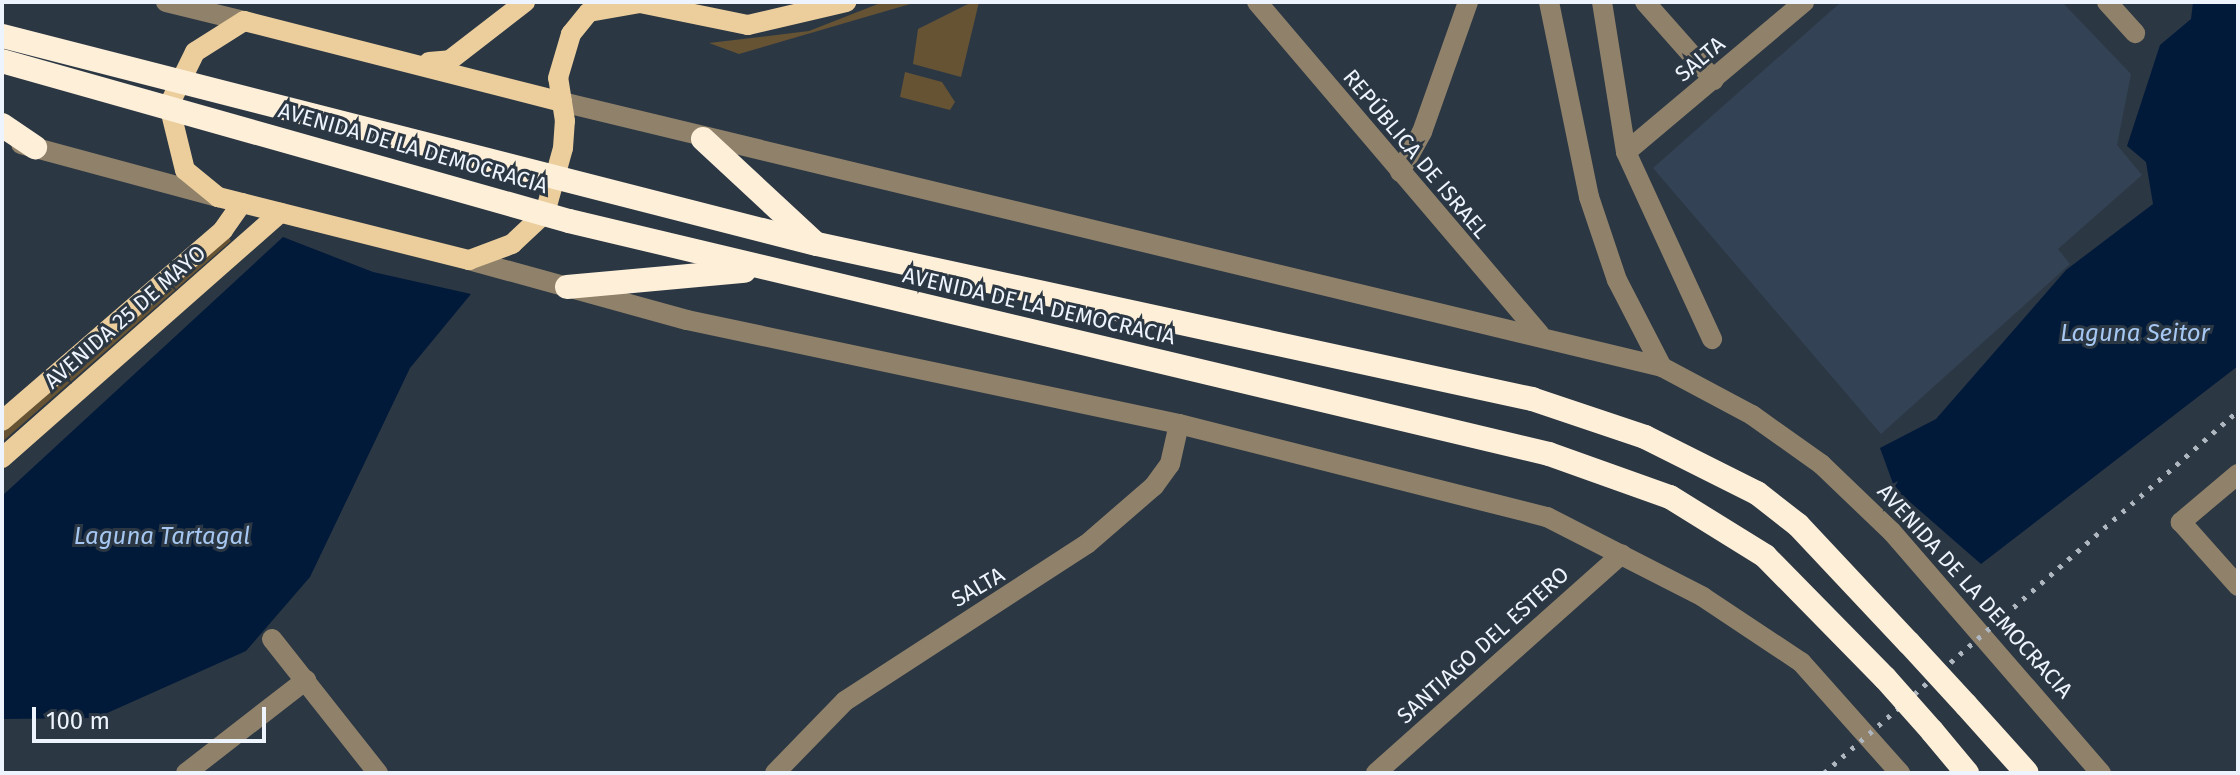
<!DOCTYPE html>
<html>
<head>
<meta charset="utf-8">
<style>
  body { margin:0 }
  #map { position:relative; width:2240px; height:775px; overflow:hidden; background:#2c3744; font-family:"Fira Sans",sans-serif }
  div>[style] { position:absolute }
  .built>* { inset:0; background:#334254 }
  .green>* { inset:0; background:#655334 }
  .water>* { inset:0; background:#011a3a }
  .minor>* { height:20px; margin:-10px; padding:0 10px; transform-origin:10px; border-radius:10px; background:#90826a }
  .major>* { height:20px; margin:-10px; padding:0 10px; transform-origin:10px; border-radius:10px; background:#ebce9c }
  .highway>* { height:24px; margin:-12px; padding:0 12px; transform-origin:12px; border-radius:12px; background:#fdefd8 }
  .rail>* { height:5px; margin-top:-2.5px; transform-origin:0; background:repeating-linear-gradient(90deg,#aeb6c0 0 4px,transparent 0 12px) }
  .highway-bridge>* { height:24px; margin:-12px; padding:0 12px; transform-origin:12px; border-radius:12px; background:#fdefd8 }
  span { translate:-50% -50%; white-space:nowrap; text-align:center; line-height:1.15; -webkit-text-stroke:6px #2c3744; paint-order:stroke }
  .street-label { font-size:22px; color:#edf4fd }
  .water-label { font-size:24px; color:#a5c7f1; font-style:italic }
  .frame { position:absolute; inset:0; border:4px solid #edf4fd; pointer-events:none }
  .scale { position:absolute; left:32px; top:707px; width:234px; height:36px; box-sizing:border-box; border:4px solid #edf4fd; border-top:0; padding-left:10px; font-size:24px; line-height:28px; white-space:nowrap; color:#edf4fd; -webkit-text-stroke:6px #2c3744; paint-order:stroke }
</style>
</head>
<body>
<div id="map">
  <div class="built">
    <i style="clip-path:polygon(1841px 2px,2062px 2px,2131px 74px,2117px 145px,2142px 175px,2058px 249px,2070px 264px,1881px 434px,1653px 168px)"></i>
  </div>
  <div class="green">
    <i style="clip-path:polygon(883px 2px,917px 2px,739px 54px,709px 43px,809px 31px)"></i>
    <i style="clip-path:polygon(972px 2px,979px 2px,961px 77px,913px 64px,918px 29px)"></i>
    <i style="clip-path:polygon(905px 72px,942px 82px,955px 102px,950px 110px,900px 97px)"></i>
    <i style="clip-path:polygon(228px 236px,231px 241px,2px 442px,2px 433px)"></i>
  </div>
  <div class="water">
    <i style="clip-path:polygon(2193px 2px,2238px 2px,2238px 366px,1981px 564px,1895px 489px,1880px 448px,1936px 419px,2066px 270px,2153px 204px,2146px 162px,2127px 146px,2160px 45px,2191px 19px)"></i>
    <i style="clip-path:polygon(283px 237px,373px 272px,471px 294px,410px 368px,310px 577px,246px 651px,96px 718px,2px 719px,2px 496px)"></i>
  </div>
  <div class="minor">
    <i style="left:166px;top:2px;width:80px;rotate:13.7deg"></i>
    <i style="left:1257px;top:2px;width:436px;rotate:49.6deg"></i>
    <i style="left:1549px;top:2px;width:199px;rotate:78.4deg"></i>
    <i style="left:1589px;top:197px;width:88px;rotate:71.4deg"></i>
    <i style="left:1617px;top:280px;width:98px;rotate:62.7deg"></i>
    <i style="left:1602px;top:2px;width:152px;rotate:80.9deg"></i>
    <i style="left:1626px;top:152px;width:206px;rotate:65.3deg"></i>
    <i style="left:1645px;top:2px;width:104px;rotate:48.5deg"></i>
    <i style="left:2107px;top:2px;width:42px;rotate:47.9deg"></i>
    <i style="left:562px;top:102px;width:1131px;rotate:13.54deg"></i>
    <i style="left:1662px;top:367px;width:102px;rotate:28.1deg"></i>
    <i style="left:1752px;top:415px;width:85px;rotate:35.4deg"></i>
    <i style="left:1821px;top:464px;width:98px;rotate:43.8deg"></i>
    <i style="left:1892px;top:532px;width:319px;rotate:49.1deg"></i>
    <i style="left:21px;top:144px;width:204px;rotate:15.1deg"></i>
    <i style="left:1626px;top:152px;width:233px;rotate:-40.1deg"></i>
    <i style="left:1400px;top:172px;width:46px;rotate:-61.2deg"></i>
    <i style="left:1422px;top:132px;width:138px;rotate:-70.5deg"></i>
    <i style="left:469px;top:260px;width:226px;rotate:15.4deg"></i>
    <i style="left:687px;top:320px;width:503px;rotate:11.94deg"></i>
    <i style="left:1179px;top:424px;width:380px;rotate:14.2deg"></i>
    <i style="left:1547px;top:517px;width:175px;rotate:27.1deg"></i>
    <i style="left:1703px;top:597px;width:118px;rotate:33.6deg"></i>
    <i style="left:1801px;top:662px;width:149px;rotate:48.3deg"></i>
    <i style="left:2238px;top:474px;width:75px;rotate:139.9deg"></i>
    <i style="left:2181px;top:522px;width:86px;rotate:48.3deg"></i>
    <i style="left:272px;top:639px;width:171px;rotate:51.7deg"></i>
    <i style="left:186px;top:773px;width:152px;rotate:-37.8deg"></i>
    <i style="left:775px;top:773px;width:100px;rotate:-45.8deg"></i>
    <i style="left:845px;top:701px;width:288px;rotate:-33deg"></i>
    <i style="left:1087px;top:544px;width:89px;rotate:-40.9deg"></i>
    <i style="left:1154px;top:486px;width:27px;rotate:-54deg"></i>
    <i style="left:1170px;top:464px;width:41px;rotate:-77.3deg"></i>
    <i style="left:1376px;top:773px;width:329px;rotate:-41.7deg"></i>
  </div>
  <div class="major">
    <i style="left:429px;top:62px;width:21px;rotate:-5deg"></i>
    <i style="left:450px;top:60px;width:95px;rotate:-37.7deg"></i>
    <i style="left:562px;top:102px;width:328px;rotate:-165.7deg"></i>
    <i style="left:244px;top:21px;width:58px;rotate:147.7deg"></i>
    <i style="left:195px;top:52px;width:59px;rotate:116.1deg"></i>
    <i style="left:169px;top:105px;width:67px;rotate:76.2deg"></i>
    <i style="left:185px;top:170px;width:43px;rotate:39.3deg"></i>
    <i style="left:218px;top:197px;width:259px;rotate:14.1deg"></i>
    <i style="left:469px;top:260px;width:46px;rotate:-20.4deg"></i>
    <i style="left:512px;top:244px;width:45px;rotate:-43.2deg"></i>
    <i style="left:545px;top:213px;width:67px;rotate:-74.5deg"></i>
    <i style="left:563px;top:148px;width:27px;rotate:-86deg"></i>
    <i style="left:565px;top:121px;width:19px;rotate:-99deg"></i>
    <i style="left:562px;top:102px;width:24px;rotate:-99deg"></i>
    <i style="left:558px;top:78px;width:46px;rotate:-73.5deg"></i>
    <i style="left:571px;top:34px;width:28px;rotate:-51deg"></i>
    <i style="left:589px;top:12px;width:52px;rotate:-10deg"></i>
    <i style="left:640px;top:3px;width:110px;rotate:11.5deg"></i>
    <i style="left:748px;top:25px;width:101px;rotate:-13.2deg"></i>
    <i style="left:2px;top:421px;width:292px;rotate:-40.8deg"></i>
    <i style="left:223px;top:230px;width:33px;rotate:-55deg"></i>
    <i style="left:2px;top:458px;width:371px;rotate:-41.4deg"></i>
  </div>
  <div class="highway">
    <i style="left:2px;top:36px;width:841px;rotate:14.32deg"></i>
    <i style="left:817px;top:244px;width:732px;rotate:12.23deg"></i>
    <i style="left:1532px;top:399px;width:119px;rotate:18.6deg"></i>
    <i style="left:1645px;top:437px;width:125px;rotate:26.6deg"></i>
    <i style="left:1757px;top:493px;width:52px;rotate:38deg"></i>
    <i style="left:1798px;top:525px;width:162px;rotate:46.8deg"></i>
    <i style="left:2px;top:61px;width:589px;rotate:15.76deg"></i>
    <i style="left:569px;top:221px;width:1007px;rotate:13.37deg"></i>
    <i style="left:1549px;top:454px;width:128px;rotate:19.6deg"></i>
    <i style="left:1670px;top:497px;width:112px;rotate:31.8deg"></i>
    <i style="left:1765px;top:556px;width:171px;rotate:45.5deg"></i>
    <i style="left:2px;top:125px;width:40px;rotate:34deg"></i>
    <i style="left:703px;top:139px;width:153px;rotate:42.9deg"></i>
    <i style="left:567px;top:287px;width:178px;rotate:-5.2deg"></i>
    <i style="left:1966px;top:705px;width:91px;rotate:48.1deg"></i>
    <i style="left:1932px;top:731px;width:55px;rotate:50.2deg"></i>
  </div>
  <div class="rail">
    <i style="left:1824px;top:773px;width:550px;rotate:-41.17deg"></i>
  </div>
  <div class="highway-bridge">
    <i style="left:1909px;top:643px;width:84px;rotate:47.4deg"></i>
    <i style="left:1885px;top:678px;width:71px;rotate:48.4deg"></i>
  </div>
  <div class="street-label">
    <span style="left:1700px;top:59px;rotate:-40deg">SALTA</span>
    <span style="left:413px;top:148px;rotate:16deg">AVENIDA DE LA DEMOCRACIA</span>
    <span style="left:1416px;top:154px;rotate:50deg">REPÚBLICA DE ISRAEL</span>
    <span style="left:1039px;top:306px;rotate:13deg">AVENIDA DE LA DEMOCRACIA</span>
    <span style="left:125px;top:317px;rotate:-41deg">AVENIDA 25 DE MAYO</span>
    <span style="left:978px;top:587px;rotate:-30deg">SALTA</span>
    <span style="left:1975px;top:591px;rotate:48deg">AVENIDA DE LA DEMOCRACIA</span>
    <span style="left:1483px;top:645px;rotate:-42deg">SANTIAGO DEL ESTERO</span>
  </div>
  <div class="water-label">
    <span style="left:2135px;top:334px">Laguna Seitor</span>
    <span style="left:162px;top:537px">Laguna Tartagal</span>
  </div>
  <div class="frame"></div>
  <div class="scale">100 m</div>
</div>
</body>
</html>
